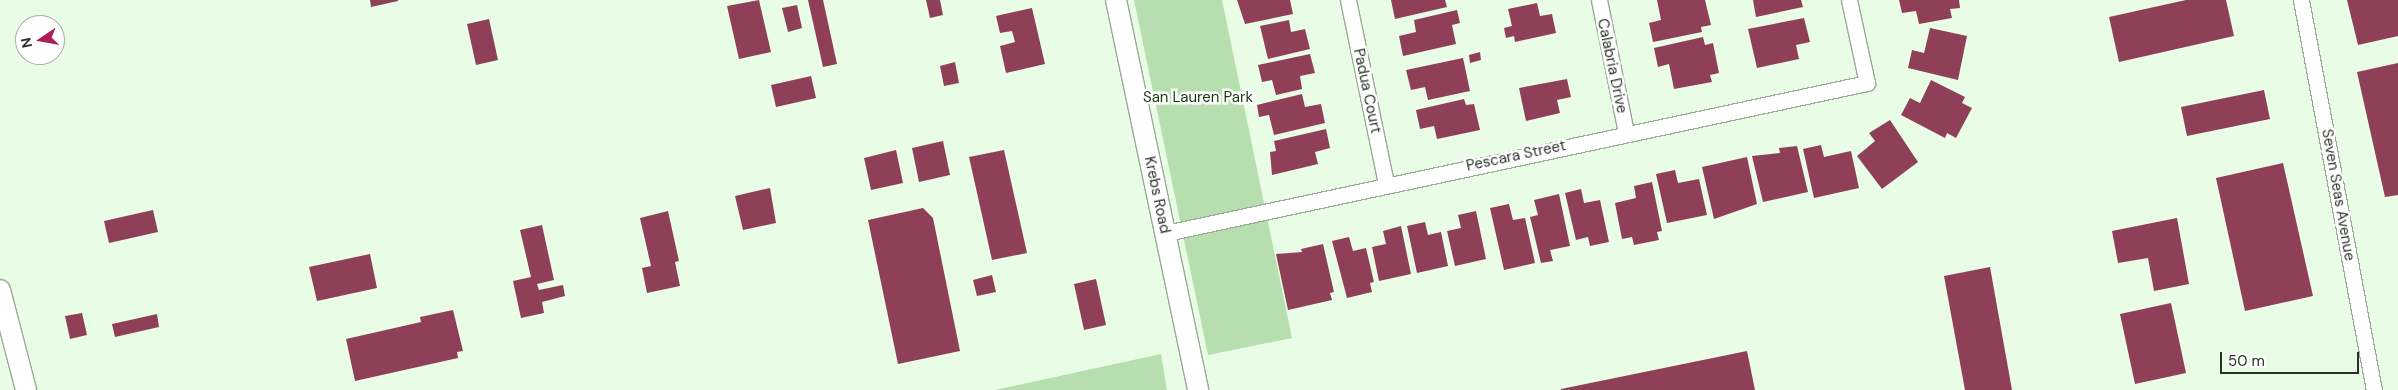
<!DOCTYPE html>
<html>
<head>
<meta charset="utf-8">
<style>
  body { margin:0 }
  #map { position:relative; width:2398px; height:390px; overflow:hidden; background:#e9fce5; font-family:"DM Sans",sans-serif }
  div>[style] { position:absolute }
  .green>* { inset:0; background:#b6deae }
  .building>* { inset:0; background:#8f4058 }
  .roads { filter:drop-shadow(1px 0 #99aa95) drop-shadow(-1px 0 #99aa95) drop-shadow(0 1px #99aa95) drop-shadow(0 -1px #99aa95) }
  .street>* { height:15px; margin:-7.5px; padding:0 7.5px; transform-origin:7.5px; border-radius:7.5px; background:#fff }
  .secondary>* { height:20px; margin:-10px; padding:0 10px; transform-origin:10px; border-radius:10px; background:#fff }
  span { translate:-50% -50%; white-space:nowrap; text-align:center; line-height:1.15; -webkit-text-stroke:5px #fff; paint-order:stroke }
  .street-label { font-size:15px; color:#2b322a }
  .park-label { font-size:15px; color:#13390b }
  .north { position:absolute; left:15px; top:15px; width:50px; height:50px; box-sizing:border-box; background:#fff; border:1px solid #aaadaa; border-radius:50%; rotate:258deg; font-size:14px; font-weight:700; line-height:20px; text-align:center; color:#2b322a }
  .north::after { content:''; display:block; margin:auto; width:18px; height:22px; background:#ac1e58; clip-path:polygon(50% 0,100% 100%,50% 72%,0 100%) }
  .scale { position:absolute; left:2220px; top:352px; width:139px; height:22px; box-sizing:border-box; border:2px solid #2b322a; border-top:0; padding-left:6px; font-size:15px; line-height:18px; white-space:nowrap; color:#2b322a; -webkit-text-stroke:4px #fff; paint-order:stroke }
</style>
</head>
<body>
<div id="map">
  <div class="green">
    <i style="clip-path:polygon(1134px 0,1222px 0,1292px 338px,1208px 355px)"></i>
    <i style="clip-path:polygon(1161px 354px,1167px 390px,995px 390px)"></i>
  </div>
  <div class="building">
    <i style="clip-path:polygon(370px 0,398px 0,398px 1px,371px 7px)"></i>
    <i style="clip-path:polygon(759px 0,771px 52px,739px 59px,727px 6px)"></i>
    <i style="clip-path:polygon(808px 0,823px 0,837px 64px,823px 67px)"></i>
    <i style="clip-path:polygon(926px 0,940px 0,943px 15px,930px 18px)"></i>
    <i style="clip-path:polygon(1237px 0,1290px 0,1293px 14px,1245px 24px)"></i>
    <i style="clip-path:polygon(1391px 0,1445px 0,1447px 7px,1395px 19px)"></i>
    <i style="clip-path:polygon(1657px 0,1705px 0,1711px 25px,1701px 27px,1702px 32px,1653px 42px,1649px 23px,1661px 20px)"></i>
    <i style="clip-path:polygon(1753px 0,1801px 0,1803px 7px,1756px 17px)"></i>
    <i style="clip-path:polygon(1899px 0,1959px 0,1960px 8px,1950px 9px,1952px 18px,1919px 24px,1916px 11px,1902px 13px)"></i>
    <i style="clip-path:polygon(2186px 0,2226px 0,2234px 36px,2119px 62px,2109px 17px)"></i>
    <i style="clip-path:polygon(2347px 0,2398px 0,2398px 36px,2358px 45px)"></i>
    <i style="clip-path:polygon(1537px 3px,1540px 16px,1552px 14px,1556px 33px,1515px 42px,1514px 36px,1506px 38px,1504px 28px,1512px 26px,1508px 9px)"></i>
    <i style="clip-path:polygon(797px 5px,802px 28px,788px 32px,782px 8px)"></i>
    <i style="clip-path:polygon(1032px 8px,1045px 64px,1006px 73px,1000px 46px,1015px 42px,1012px 31px,1000px 33px,996px 16px)"></i>
    <i style="clip-path:polygon(1457px 10px,1460px 23px,1452px 25px,1456px 44px,1403px 56px,1399px 36px,1416px 32px,1414px 20px)"></i>
    <i style="clip-path:polygon(1804px 18px,1810px 42px,1796px 45px,1799px 59px,1757px 68px,1748px 29px)"></i>
    <i style="clip-path:polygon(489px 19px,498px 60px,476px 65px,467px 24px)"></i>
    <i style="clip-path:polygon(1289px 20px,1291px 32px,1305px 29px,1310px 49px,1268px 59px,1260px 26px)"></i>
    <i style="clip-path:polygon(1930px 28px,1967px 36px,1958px 80px,1908px 68px,1912px 50px,1924px 53px)"></i>
    <i style="clip-path:polygon(1703px 37px,1705px 45px,1713px 43px,1719px 73px,1710px 75px,1712px 82px,1674px 89px,1669px 64px,1658px 67px,1654px 48px)"></i>
    <i style="clip-path:polygon(1480px 52px,1481px 60px,1470px 63px,1469px 55px)"></i>
    <i style="clip-path:polygon(1310px 54px,1315px 73px,1300px 76px,1302px 89px,1276px 95px,1272px 80px,1262px 82px,1258px 65px)"></i>
    <i style="clip-path:polygon(1463px 58px,1470px 91px,1428px 100px,1425px 87px,1411px 90px,1406px 70px)"></i>
    <i style="clip-path:polygon(955px 62px,959px 83px,944px 86px,940px 66px)"></i>
    <i style="clip-path:polygon(2398px 63px,2398px 195px,2385px 197px,2357px 72px)"></i>
    <i style="clip-path:polygon(811px 76px,816px 98px,776px 107px,771px 85px)"></i>
    <i style="clip-path:polygon(1567px 79px,1571px 97px,1557px 100px,1560px 113px,1526px 121px,1519px 88px)"></i>
    <i style="clip-path:polygon(1931px 80px,1965px 97px,1962px 103px,1972px 108px,1956px 138px,1947px 133px,1945px 138px,1901px 115px,1910px 98px,1920px 103px)"></i>
    <i style="clip-path:polygon(2264px 90px,2270px 119px,2187px 136px,2181px 107px)"></i>
    <i style="clip-path:polygon(1302px 94px,1305px 107px,1321px 104px,1325px 123px,1274px 135px,1269px 115px,1259px 117px,1257px 105px)"></i>
    <i style="clip-path:polygon(1464px 99px,1466px 105px,1474px 104px,1480px 130px,1437px 139px,1434px 126px,1420px 129px,1416px 110px)"></i>
    <i style="clip-path:polygon(1890px 120px,1918px 162px,1882px 189px,1857px 156px,1875px 141px,1869px 133px)"></i>
    <i style="clip-path:polygon(1326px 129px,1330px 148px,1315px 152px,1318px 164px,1272px 175px,1270px 152px,1276px 151px,1274px 141px)"></i>
    <i style="clip-path:polygon(943px 141px,950px 175px,919px 182px,912px 148px)"></i>
    <i style="clip-path:polygon(1821px 145px,1824px 157px,1851px 151px,1859px 188px,1814px 198px,1803px 149px)"></i>
    <i style="clip-path:polygon(1797px 146px,1808px 192px,1763px 202px,1752px 156px,1780px 153px,1779px 148px)"></i>
    <i style="clip-path:polygon(896px 150px,903px 183px,871px 190px,864px 158px)"></i>
    <i style="clip-path:polygon(1004px 150px,1027px 253px,992px 260px,969px 157px)"></i>
    <i style="clip-path:polygon(1747px 157px,1757px 204px,1714px 219px,1702px 167px)"></i>
    <i style="clip-path:polygon(2283px 163px,2313px 296px,2245px 311px,2216px 178px)"></i>
    <i style="clip-path:polygon(1675px 170px,1678px 183px,1699px 179px,1707px 215px,1667px 223px,1656px 174px)"></i>
    <i style="clip-path:polygon(1652px 182px,1662px 231px,1657px 232px,1659px 240px,1634px 245px,1632px 237px,1622px 239px,1615px 203px,1636px 198px,1634px 186px)"></i>
    <i style="clip-path:polygon(770px 188px,776px 223px,743px 230px,735px 196px)"></i>
    <i style="clip-path:polygon(1581px 189px,1584px 203px,1600px 200px,1609px 242px,1590px 246px,1588px 237px,1576px 240px,1565px 193px)"></i>
    <i style="clip-path:polygon(1559px 194px,1570px 246px,1550px 250px,1553px 261px,1541px 263px,1530px 217px,1538px 215px,1534px 200px)"></i>
    <i style="clip-path:polygon(1509px 204px,1513px 220px,1525px 218px,1535px 263px,1504px 270px,1490px 208px)"></i>
    <i style="clip-path:polygon(923px 208px,933px 218px,960px 351px,898px 364px,868px 220px)"></i>
    <i style="clip-path:polygon(153px 210px,158px 232px,109px 243px,104px 221px)"></i>
    <i style="clip-path:polygon(668px 211px,679px 261px,675px 262px,680px 286px,647px 293px,642px 268px,651px 266px,640px 218px)"></i>
    <i style="clip-path:polygon(1476px 211px,1486px 259px,1455px 266px,1447px 231px,1461px 228px,1458px 215px)"></i>
    <i style="clip-path:polygon(2177px 218px,2189px 284px,2154px 291px,2148px 258px,2118px 263px,2112px 231px)"></i>
    <i style="clip-path:polygon(1425px 222px,1428px 235px,1441px 232px,1448px 266px,1417px 273px,1407px 226px)"></i>
    <i style="clip-path:polygon(542px 225px,554px 280px,537px 284px,539px 290px,563px 285px,565px 296px,542px 302px,544px 313px,521px 318px,513px 281px,531px 277px,520px 230px)"></i>
    <i style="clip-path:polygon(1401px 226px,1411px 274px,1379px 281px,1372px 247px,1386px 244px,1383px 231px)"></i>
    <i style="clip-path:polygon(1349px 237px,1353px 251px,1366px 248px,1374px 282px,1370px 283px,1372px 292px,1347px 298px,1332px 241px)"></i>
    <i style="clip-path:polygon(1323px 244px,1334px 292px,1330px 293px,1332px 300px,1288px 310px,1276px 254px,1302px 252px,1301px 249px)"></i>
    <i style="clip-path:polygon(370px 254px,377px 288px,317px 301px,309px 267px)"></i>
    <i style="clip-path:polygon(1990px 267px,2012px 390px,1965px 390px,1944px 276px)"></i>
    <i style="clip-path:polygon(992px 275px,996px 292px,977px 296px,973px 280px)"></i>
    <i style="clip-path:polygon(1096px 279px,1106px 325px,1084px 330px,1074px 284px)"></i>
    <i style="clip-path:polygon(2171px 303px,2186px 373px,2135px 384px,2120px 314px)"></i>
    <i style="clip-path:polygon(453px 310px,463px 351px,457px 352px,458px 358px,355px 381px,346px 339px,421px 322px,420px 317px)"></i>
    <i style="clip-path:polygon(82px 313px,87px 335px,70px 339px,65px 316px)"></i>
    <i style="clip-path:polygon(157px 314px,159px 327px,115px 337px,112px 324px)"></i>
    <i style="clip-path:polygon(1747px 351px,1755px 390px,1561px 390px,1561px 389px)"></i>
  </div>
  <div class="roads">
    <div class="street">
      <i style="left:1348px;top:0;width:187px;rotate:78.3deg"></i>
      <i style="left:1599px;top:0;width:136px;rotate:78.5deg"></i>
      <i style="left:2301px;top:0;width:397px;rotate:79.4deg"></i>
      <i style="left:1166px;top:233px;width:717px;rotate:-12.08deg"></i>
      <i style="left:1867px;top:83px;width:85px;rotate:-102.2deg"></i>
    </div>
    <div class="secondary">
      <i style="left:1116px;top:0;width:399px;rotate:78.1deg"></i>
      <i style="left:0;top:290px;width:103px;rotate:75.4deg"></i>
    </div>
  </div>
  <div class="street-label">
    <span style="left:1612px;top:66px;rotate:78deg">Calabria Drive</span>
    <span style="left:1367px;top:91px;rotate:78deg">Padua Court</span>
    <span style="left:1516px;top:156px;rotate:-12deg">Pescara Street</span>
    <span style="left:1157px;top:195px;rotate:78deg">Krebs Road</span>
    <span style="left:2338px;top:195px;rotate:80deg">Seven Seas Avenue</span>
  </div>
  <div class="park-label">
    <span style="left:1198px;top:98px">San Lauren Park</span>
  </div>
  <div class="north">N</div>
  <div class="scale">50 m</div>
</div>
</body>
</html>
